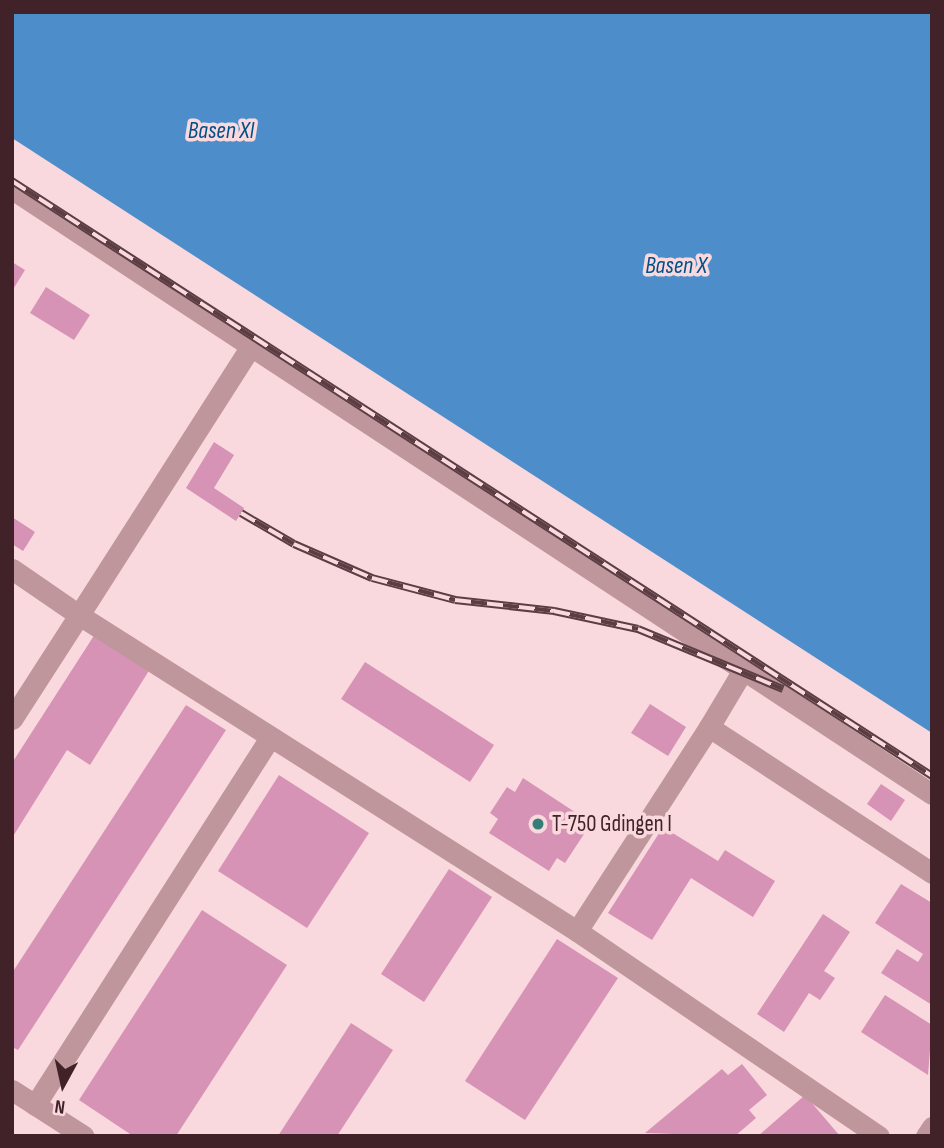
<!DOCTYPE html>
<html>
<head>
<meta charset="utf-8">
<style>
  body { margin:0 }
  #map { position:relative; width:944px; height:1148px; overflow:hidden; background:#f9d9dd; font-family:"Sofia Sans Condensed",sans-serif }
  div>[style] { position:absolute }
  .water>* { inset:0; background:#4d8eca }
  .building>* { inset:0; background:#d793b5 }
  .minor>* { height:21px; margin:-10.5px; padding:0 10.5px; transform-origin:10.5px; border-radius:10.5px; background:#bf969c }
  .rail>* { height:8px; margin-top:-4px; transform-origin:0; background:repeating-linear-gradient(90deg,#f9d9dd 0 16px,#5b3d43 0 32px); box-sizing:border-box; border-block:2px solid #5b3d43 }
  .dots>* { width:19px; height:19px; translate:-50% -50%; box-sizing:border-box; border:4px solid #f9d9dd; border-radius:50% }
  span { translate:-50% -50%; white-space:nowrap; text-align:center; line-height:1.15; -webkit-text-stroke:7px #f9d9dd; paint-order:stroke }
  .poi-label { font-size:23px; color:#402228 }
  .left { translate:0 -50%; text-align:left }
  .water-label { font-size:24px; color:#005088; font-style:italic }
  .frame { position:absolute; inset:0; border:14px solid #402228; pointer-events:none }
  .north { position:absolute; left:28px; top:1050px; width:70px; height:70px; -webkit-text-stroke:5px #f9d9dd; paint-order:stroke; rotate:188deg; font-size:19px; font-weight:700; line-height:28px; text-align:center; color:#402228 }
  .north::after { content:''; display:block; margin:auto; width:24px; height:32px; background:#402228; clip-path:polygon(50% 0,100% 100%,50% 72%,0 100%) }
</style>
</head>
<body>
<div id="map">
  <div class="water">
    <i style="clip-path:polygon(12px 12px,932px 12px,932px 733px,12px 138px)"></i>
  </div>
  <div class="building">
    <i style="clip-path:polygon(12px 262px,25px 270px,12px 291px)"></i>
    <i style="clip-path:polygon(46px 287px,90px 315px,74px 340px,30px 313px)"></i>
    <i style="clip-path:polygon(214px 442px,234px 455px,214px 488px,244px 508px,236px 521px,186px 488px)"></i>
    <i style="clip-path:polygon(12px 517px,35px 532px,23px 551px,12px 544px)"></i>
    <i style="clip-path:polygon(95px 634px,150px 669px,90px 765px,67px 750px,12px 838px,12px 763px)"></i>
    <i style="clip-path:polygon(365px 662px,494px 745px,470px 782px,341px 699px)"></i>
    <i style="clip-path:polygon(650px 704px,686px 727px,668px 756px,631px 733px)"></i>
    <i style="clip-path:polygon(186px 705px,226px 730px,18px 1050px,12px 1047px,12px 973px)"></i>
    <i style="clip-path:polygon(279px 775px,369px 833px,307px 928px,218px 871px)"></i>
    <i style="clip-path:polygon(523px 778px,584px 818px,577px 829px,584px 834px,565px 863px,557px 858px,549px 871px,489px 833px,498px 819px,490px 813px,507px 787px,515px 792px)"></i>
    <i style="clip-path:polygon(881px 784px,905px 800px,891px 821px,867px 804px)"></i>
    <i style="clip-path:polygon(663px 827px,718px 861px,725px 850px,775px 881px,753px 917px,691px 878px,652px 940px,608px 913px)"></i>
    <i style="clip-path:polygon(449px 869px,492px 897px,424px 1002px,381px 974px)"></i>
    <i style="clip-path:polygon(901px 884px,932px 903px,932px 1005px,881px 973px,897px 949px,918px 962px,923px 954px,875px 923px)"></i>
    <i style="clip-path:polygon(202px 910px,287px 965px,176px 1136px,133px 1136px,79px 1100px)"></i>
    <i style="clip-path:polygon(823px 914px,850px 932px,824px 971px,835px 978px,820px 1000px,809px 993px,784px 1032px,757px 1014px)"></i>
    <i style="clip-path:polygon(557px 939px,618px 978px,525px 1120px,465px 1081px)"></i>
    <i style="clip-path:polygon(885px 995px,932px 1025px,928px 1075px,861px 1032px)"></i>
    <i style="clip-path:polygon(351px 1023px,393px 1050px,337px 1136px,278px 1136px)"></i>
    <i style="clip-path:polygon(742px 1064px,767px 1095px,749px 1110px,756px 1118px,735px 1136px,645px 1133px,722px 1069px,728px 1075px)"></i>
    <i style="clip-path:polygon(805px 1095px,840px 1136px,758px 1136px)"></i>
  </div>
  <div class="minor">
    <i style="left:12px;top:189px;width:1101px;rotate:33.33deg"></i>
    <i style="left:12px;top:569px;width:81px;rotate:34.5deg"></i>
    <i style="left:79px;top:615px;width:319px;rotate:-57.4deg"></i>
    <i style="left:12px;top:719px;width:124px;rotate:-57.2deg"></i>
    <i style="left:79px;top:615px;width:590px;rotate:32.4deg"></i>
    <i style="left:577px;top:931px;width:365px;rotate:34.2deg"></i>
    <i style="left:709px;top:727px;width:66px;rotate:-59.2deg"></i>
    <i style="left:577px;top:931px;width:243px;rotate:-57.1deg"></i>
    <i style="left:709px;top:727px;width:267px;rotate:33.2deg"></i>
    <i style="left:12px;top:1090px;width:85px;rotate:32.6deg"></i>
    <i style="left:35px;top:1105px;width:437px;rotate:-57.4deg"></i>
    <i style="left:926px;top:1136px;width:11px;rotate:-56deg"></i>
  </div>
  <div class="rail">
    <i style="left:12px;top:181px;width:1096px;rotate:32.89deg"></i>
    <i style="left:241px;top:513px;width:61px;rotate:30.3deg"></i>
    <i style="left:294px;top:544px;width:85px;rotate:23.6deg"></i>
    <i style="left:372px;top:578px;width:86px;rotate:14.8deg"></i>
    <i style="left:455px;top:600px;width:100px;rotate:6.3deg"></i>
    <i style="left:554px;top:611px;width:86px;rotate:12.1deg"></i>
    <i style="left:638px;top:629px;width:157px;rotate:22.5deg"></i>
  </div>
  <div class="dots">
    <i style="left:538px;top:824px;background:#357d77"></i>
  </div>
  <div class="poi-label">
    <span class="left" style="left:552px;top:824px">T-750 Gdingen I</span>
  </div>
  <div class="water-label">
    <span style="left:221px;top:131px">Basen XI</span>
    <span style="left:676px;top:266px">Basen X</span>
  </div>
  <div class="frame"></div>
  <div class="north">N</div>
</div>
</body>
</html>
